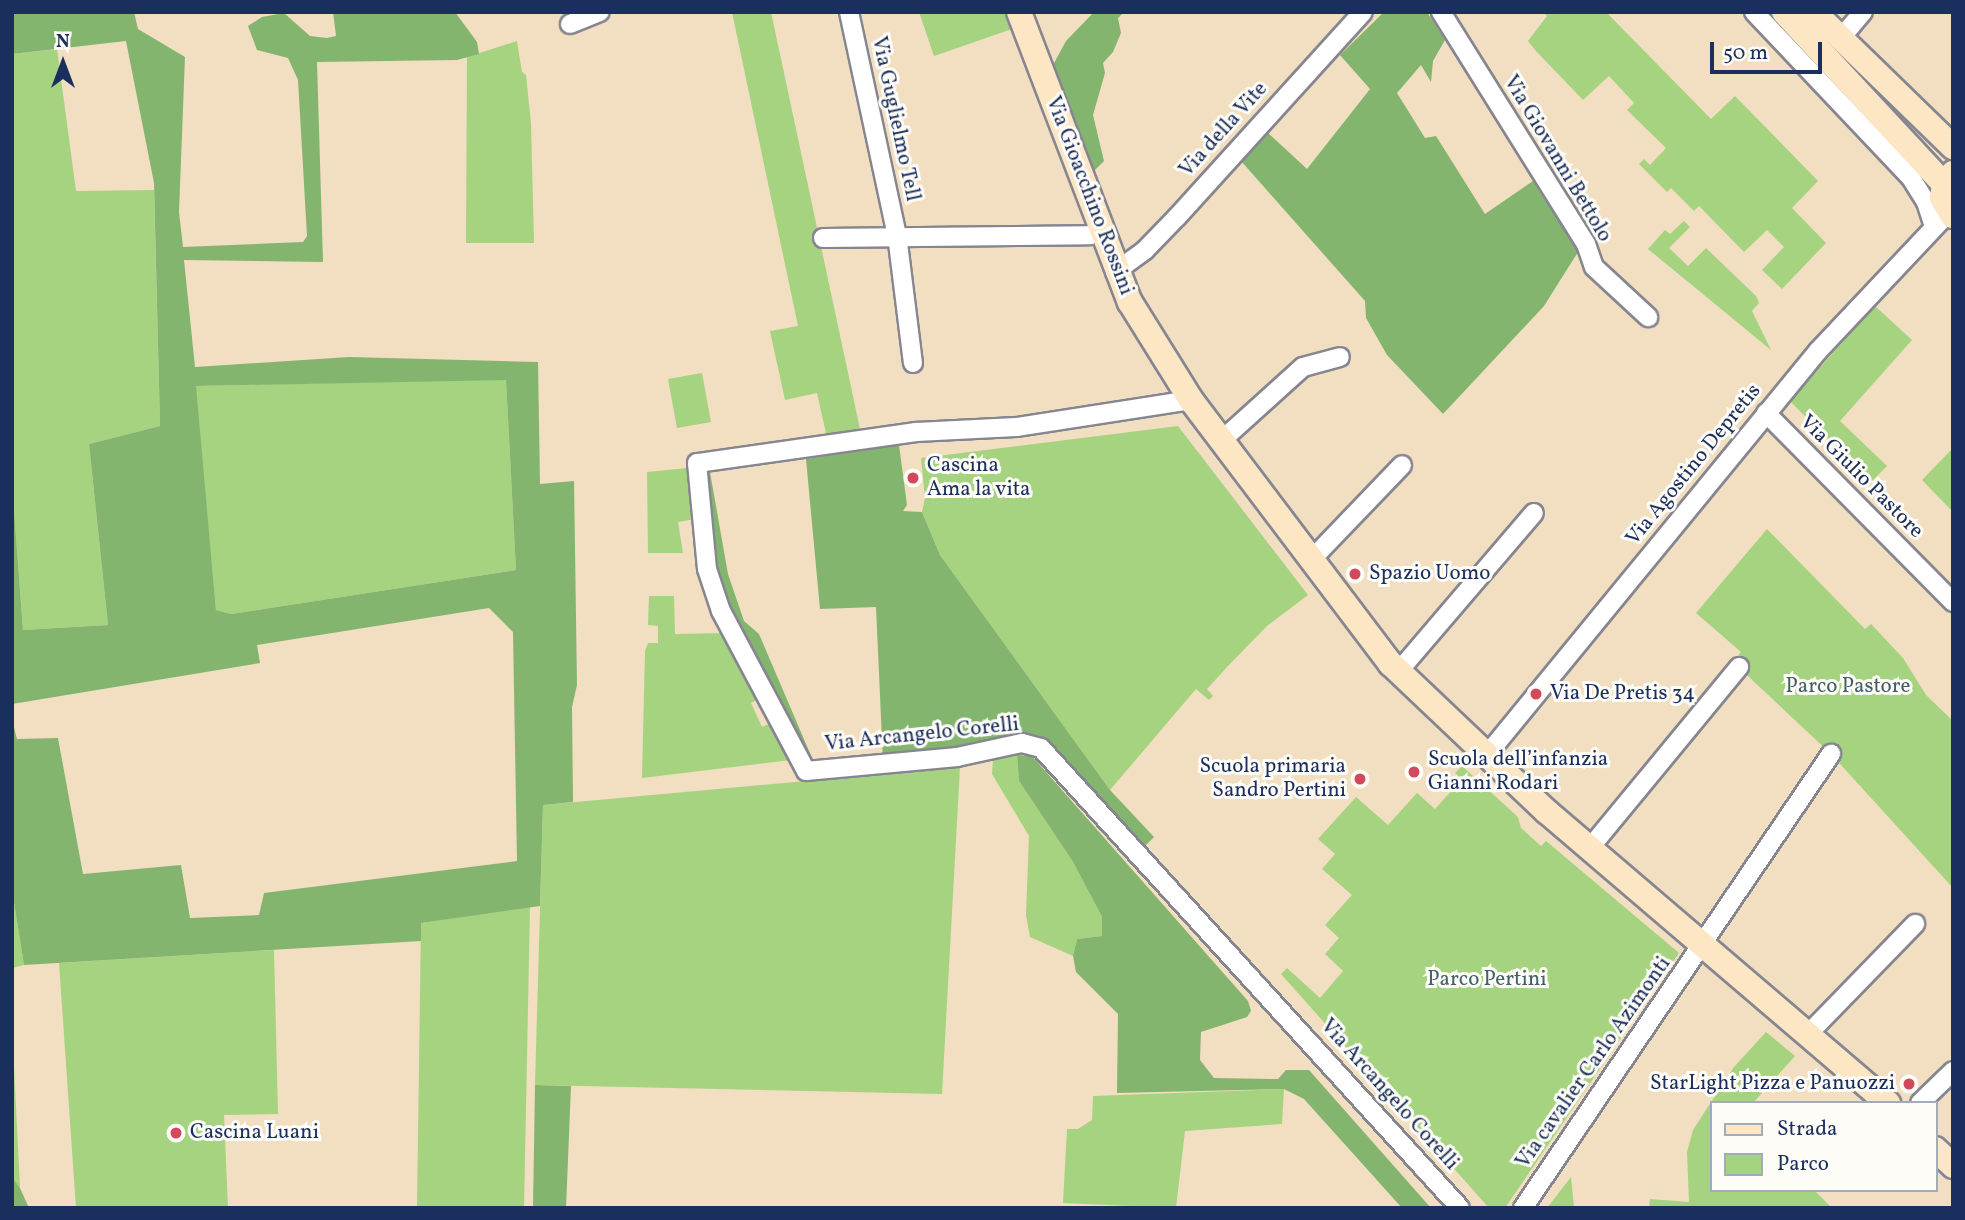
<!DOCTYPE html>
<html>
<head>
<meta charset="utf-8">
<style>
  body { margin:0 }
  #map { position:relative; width:1965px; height:1220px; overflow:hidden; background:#f2dec1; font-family:Vollkorn,serif }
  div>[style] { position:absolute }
  .green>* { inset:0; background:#a5d380 }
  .forest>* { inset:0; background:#84b56e }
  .roads { filter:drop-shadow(2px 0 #868690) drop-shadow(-2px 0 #868690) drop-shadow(0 2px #868690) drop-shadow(0 -2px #868690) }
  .street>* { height:18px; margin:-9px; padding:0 9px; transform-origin:9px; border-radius:9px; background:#fff }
  .secondary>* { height:24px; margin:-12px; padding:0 12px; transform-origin:12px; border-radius:12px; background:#fce6c4 }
  .dots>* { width:19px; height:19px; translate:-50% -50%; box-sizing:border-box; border:4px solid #fdfcf7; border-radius:50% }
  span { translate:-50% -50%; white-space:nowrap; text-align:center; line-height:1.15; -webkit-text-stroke:6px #fdfcf7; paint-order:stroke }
  .street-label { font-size:21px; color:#1b2f5e }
  .poi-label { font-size:21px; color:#1b2f5e }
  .left { translate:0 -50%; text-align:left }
  .right { translate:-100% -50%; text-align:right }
  .park-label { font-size:21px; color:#446068 }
  .frame { position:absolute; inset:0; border:14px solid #1b2f5e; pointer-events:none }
  .legend { position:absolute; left:1710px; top:1101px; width:228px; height:91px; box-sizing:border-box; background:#fdfcf7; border:2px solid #a3aaba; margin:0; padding:9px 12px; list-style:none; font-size:21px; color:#1b2f5e }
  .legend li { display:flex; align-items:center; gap:14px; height:35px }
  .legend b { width:35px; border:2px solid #a3aaba }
  .north { position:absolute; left:28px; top:28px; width:70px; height:70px; -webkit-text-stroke:5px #fdfcf7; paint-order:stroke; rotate:0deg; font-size:19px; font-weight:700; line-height:28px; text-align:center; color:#1b2f5e }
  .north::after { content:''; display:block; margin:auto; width:24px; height:32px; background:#1b2f5e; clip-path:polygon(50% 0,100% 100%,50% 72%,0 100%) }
  .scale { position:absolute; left:1710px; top:42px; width:112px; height:32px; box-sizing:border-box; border:4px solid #1b2f5e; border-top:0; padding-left:9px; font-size:21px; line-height:24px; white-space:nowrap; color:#1b2f5e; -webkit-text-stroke:5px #fdfcf7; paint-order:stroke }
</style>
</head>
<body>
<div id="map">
  <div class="green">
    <i style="clip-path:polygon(732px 12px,771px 12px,860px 429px,827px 438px,817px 393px,785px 400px,770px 331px,798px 326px)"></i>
    <i style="clip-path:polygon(919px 12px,1006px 12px,1012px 29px,934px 56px)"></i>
    <i style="clip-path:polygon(1543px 12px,1606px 12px,1711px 119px,1735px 96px,1818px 181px,1792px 208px,1826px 243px,1782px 289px,1762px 270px,1784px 247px,1767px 230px,1744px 252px,1699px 206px,1694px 211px,1671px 188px,1667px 192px,1639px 164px,1644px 159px,1650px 165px,1666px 148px,1627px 110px,1634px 103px,1609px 76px,1583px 100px,1535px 50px,1528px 41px,1547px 16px)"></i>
    <i style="clip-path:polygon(517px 41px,522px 72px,526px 75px,531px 123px,534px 243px,466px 243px,467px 57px)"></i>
    <i style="clip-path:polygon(57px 49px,76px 191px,154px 190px,160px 426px,89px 444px,108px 625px,23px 630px,12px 483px,12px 54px)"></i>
    <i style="clip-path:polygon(1684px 221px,1690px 227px,1669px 248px,1688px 266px,1706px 248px,1756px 296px,1759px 303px,1752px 311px,1771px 350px,1648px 249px,1665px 230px,1670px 234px)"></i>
    <i style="clip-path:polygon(1875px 306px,1912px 340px,1840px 421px,1887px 466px,1870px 483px,1790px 401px)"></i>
    <i style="clip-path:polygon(702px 373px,711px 422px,677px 428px,668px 379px)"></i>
    <i style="clip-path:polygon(506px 379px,516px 570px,231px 614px,216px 610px,195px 386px)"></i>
    <i style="clip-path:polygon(1178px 426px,1308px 595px,1267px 626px,1227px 667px,1207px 689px,1213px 696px,1209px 700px,1196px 689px,1110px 790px,940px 555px,922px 512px,925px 498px,921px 458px)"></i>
    <i style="clip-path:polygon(1953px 448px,1953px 512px,1922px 480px)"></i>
    <i style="clip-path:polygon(687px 468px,696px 519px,678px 522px,683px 553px,648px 553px,647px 472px)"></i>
    <i style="clip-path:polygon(1767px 529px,1865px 629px,1871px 624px,1903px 658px,1926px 695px,1953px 721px,1953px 888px,1831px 754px,1733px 662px,1741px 652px,1696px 613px)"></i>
    <i style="clip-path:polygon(649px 596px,674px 596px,675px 634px,726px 633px,759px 699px,751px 703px,762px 727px,771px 723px,791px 760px,642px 778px,645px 651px,648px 643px,658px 643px,658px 626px,648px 625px)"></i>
    <i style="clip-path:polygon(1017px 755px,1019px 781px,1073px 862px,1102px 917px,1102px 936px,1077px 939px,1073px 956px,1030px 937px,1026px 915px,1029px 836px,992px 774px,993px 760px)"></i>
    <i style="clip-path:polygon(1462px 766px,1518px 817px,1521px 828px,1541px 846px,1546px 841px,1679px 953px,1505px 1208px,1489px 1208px,1281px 974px,1287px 968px,1320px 998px,1343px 971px,1325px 954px,1339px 938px,1325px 925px,1352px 895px,1322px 869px,1335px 854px,1318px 839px,1356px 797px,1388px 825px,1417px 793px,1435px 809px,1462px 779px,1455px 773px)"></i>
    <i style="clip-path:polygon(960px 767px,942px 1094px,535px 1085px,543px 805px)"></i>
    <i style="clip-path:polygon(12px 890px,24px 965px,12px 968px)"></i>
    <i style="clip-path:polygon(530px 906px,524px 1208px,417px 1208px,421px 923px)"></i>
    <i style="clip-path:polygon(274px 950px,278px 1114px,224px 1115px,228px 1208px,76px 1208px,59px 963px)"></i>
    <i style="clip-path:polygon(12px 1026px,20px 1188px,12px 1177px)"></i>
    <i style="clip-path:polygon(1766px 1032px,1795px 1056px,1753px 1103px,1711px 1103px,1711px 1190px,1814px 1190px,1832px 1208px,1649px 1208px,1650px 1199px,1689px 1202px,1687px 1152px,1693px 1130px,1734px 1067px)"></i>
    <i style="clip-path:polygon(1284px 1089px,1282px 1124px,1185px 1131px,1176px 1208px,1063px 1203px,1067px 1129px,1078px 1129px,1092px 1120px,1093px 1096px)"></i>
    <i style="clip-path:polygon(1571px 1177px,1574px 1208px,1547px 1208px)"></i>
  </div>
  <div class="forest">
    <i style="clip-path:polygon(evenodd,12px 12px,134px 12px,138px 29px,185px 57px,179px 212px,183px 247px,303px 242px,307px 236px,298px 80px,288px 58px,257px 50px,248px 26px,262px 17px,284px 13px,310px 36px,327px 38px,336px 36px,333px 12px,455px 12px,477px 42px,479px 54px,457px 60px,317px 62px,323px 262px,184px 260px,195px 367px,349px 357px,538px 362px,540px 484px,574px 481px,577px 685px,572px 707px,573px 802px,543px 805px,540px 906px,421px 923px,421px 941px,24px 965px,12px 890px,12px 719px,17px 739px,58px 738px,83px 874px,181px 865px,190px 918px,259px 915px,264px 893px,517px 861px,513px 632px,489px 608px,257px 645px,260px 663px,12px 704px,12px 483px,23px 630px,108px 625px,89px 444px,160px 426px,154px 183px,126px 41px,12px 54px,12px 12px,506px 380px,516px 570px,231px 614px,216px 610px,196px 386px,506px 380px)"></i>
    <i style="clip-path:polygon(1094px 12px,1124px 12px,1118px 18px,1121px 33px,1113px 52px,1103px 63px,1105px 73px,1093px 115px,1104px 161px,1088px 177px,1054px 77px,1054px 63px,1066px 41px)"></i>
    <i style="clip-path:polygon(1384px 12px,1427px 12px,1445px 40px,1433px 61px,1431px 82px,1421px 65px,1397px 93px,1425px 138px,1436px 136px,1485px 214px,1533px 181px,1578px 252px,1544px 306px,1443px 414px,1387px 355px,1366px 318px,1365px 301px,1241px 161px,1267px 132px,1307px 169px,1370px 89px,1340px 55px)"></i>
    <i style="clip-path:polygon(899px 445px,907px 505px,903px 511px,922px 512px,940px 555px,1110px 790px,1154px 837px,1144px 847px,1053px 752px,1022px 743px,883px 762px,876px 607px,820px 609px,806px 459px)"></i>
    <i style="clip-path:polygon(710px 472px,728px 574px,744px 621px,759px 634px,815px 765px,808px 762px,718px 592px,703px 478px)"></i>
    <i style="clip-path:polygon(1017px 755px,1032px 756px,1248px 1001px,1251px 1011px,1247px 1017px,1201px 1032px,1200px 1060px,1214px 1078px,1278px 1079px,1286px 1070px,1309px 1070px,1431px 1208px,1402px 1208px,1304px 1099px,1284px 1089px,1117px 1093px,1118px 1014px,1076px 972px,1073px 956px,1077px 939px,1102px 936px,1102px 917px,1073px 862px,1019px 781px)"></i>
    <i style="clip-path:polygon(535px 1085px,571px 1086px,566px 1208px,533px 1208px)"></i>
    <i style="clip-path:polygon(12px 1177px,20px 1188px,29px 1208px,12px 1208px)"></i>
  </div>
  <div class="roads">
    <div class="street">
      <i style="left:849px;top:12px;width:228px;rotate:77.9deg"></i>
      <i style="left:897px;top:235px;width:129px;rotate:82.9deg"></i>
      <i style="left:1441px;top:12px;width:274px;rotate:58deg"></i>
      <i style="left:1586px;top:244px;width:24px;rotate:71deg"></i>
      <i style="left:1594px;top:267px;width:74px;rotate:42.8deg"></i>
      <i style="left:1754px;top:12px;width:228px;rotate:46.6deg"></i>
      <i style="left:1911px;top:178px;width:28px;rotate:58deg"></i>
      <i style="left:1926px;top:202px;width:25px;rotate:72deg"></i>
      <i style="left:570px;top:24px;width:32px;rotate:-22deg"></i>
      <i style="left:1841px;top:38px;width:34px;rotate:-50deg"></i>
      <i style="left:823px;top:238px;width:267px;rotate:-0.6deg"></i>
      <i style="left:1090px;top:235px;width:10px;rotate:-24deg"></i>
      <i style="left:1115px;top:272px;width:37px;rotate:-36deg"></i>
      <i style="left:1145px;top:250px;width:47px;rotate:-45.9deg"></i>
      <i style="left:1178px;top:216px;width:275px;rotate:-47.8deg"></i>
      <i style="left:1191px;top:400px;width:177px;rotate:171.2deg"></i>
      <i style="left:1016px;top:427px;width:100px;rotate:177.1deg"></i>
      <i style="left:916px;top:432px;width:221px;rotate:171.9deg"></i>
      <i style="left:697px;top:463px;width:106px;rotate:84.6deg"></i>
      <i style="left:707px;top:569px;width:44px;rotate:71.6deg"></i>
      <i style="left:721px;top:611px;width:181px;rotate:62deg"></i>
      <i style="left:806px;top:771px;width:152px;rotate:-5.3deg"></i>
      <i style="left:957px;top:757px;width:66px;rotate:-12.2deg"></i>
      <i style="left:1022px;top:743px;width:20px;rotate:15deg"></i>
      <i style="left:1041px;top:748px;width:622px;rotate:47.67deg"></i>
      <i style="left:1766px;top:413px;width:266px;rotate:45.3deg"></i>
      <i style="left:1221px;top:441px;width:110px;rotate:-42.1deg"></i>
      <i style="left:1303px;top:367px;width:38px;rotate:-15deg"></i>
      <i style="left:1312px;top:559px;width:130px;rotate:-46.2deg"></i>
      <i style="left:1398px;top:672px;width:209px;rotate:-49.5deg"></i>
      <i style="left:1486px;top:756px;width:524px;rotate:-50.66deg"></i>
      <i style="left:1818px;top:351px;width:190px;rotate:-46.7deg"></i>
      <i style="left:1589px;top:849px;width:236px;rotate:-50.5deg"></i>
      <i style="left:1810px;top:1032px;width:151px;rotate:-45.8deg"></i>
      <i style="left:1920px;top:1103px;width:46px;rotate:-44.1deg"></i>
      <i style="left:1523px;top:1208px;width:549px;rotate:-55.85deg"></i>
    </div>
    <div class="secondary">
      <i style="left:1019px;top:12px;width:311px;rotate:69.1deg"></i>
      <i style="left:1130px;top:302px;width:115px;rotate:58.1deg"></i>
      <i style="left:1191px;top:400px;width:331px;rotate:52.9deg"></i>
      <i style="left:1391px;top:664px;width:214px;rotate:43.5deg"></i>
      <i style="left:1546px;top:811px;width:450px;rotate:40.5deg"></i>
      <i style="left:1784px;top:12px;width:235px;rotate:47.1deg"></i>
      <i style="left:1814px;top:12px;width:194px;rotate:44.2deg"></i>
      <i style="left:1953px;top:173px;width:14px;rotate:129deg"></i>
      <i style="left:1944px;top:184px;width:14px;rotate:98deg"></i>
      <i style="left:1942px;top:198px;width:21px;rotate:59deg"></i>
      <i style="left:1935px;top:1149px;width:25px;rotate:43deg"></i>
    </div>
  </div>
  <div class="dots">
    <i style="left:913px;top:478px;background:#d1495b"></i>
    <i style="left:1355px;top:574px;background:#d1495b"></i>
    <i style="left:1536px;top:694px;background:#d1495b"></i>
    <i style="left:1414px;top:772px;background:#d1495b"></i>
    <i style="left:1360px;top:779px;background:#d1495b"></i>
    <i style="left:1909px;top:1084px;background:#d1495b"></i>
    <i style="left:176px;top:1133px;background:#d1495b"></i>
  </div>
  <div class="street-label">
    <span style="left:895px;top:119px;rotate:78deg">Via Guglielmo Tell</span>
    <span style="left:1224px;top:130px;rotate:-48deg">Via della Vite</span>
    <span style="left:1557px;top:159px;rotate:59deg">Via Giovanni Bettolo</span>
    <span style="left:1089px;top:196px;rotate:69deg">Via Gioacchino Rossini</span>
    <span style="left:1694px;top:465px;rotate:-51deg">Via Agostino Depretis</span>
    <span style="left:1861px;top:477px;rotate:45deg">Via Giulio Pastore</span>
    <span style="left:922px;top:735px;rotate:-6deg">Via Arcangelo Corelli</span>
    <span style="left:1594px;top:1063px;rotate:-55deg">Via cavalier Carlo Azimonti</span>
    <span style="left:1389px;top:1095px;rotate:48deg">Via Arcangelo Corelli</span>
  </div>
  <div class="poi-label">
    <span class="left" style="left:927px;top:478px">Cascina<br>Ama la vita</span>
    <span class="left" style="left:1369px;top:574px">Spazio Uomo</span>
    <span class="left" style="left:1550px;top:694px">Via De Pretis 34</span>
    <span class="left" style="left:1428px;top:772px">Scuola dell’infanzia<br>Gianni Rodari</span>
    <span class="right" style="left:1346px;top:779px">Scuola primaria<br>Sandro Pertini</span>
    <span class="right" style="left:1895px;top:1084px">StarLight Pizza e Panuozzi</span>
    <span class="left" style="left:190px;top:1133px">Cascina Luani</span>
  </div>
  <div class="park-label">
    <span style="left:1848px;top:687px">Parco Pastore</span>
    <span style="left:1487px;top:980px">Parco Pertini</span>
  </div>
  <div class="frame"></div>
  <ul class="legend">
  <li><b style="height:9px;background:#fce6c4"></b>Strada</li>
  <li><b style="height:19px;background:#a5d380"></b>Parco</li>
  </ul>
  <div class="north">N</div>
  <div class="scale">50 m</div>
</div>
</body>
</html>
